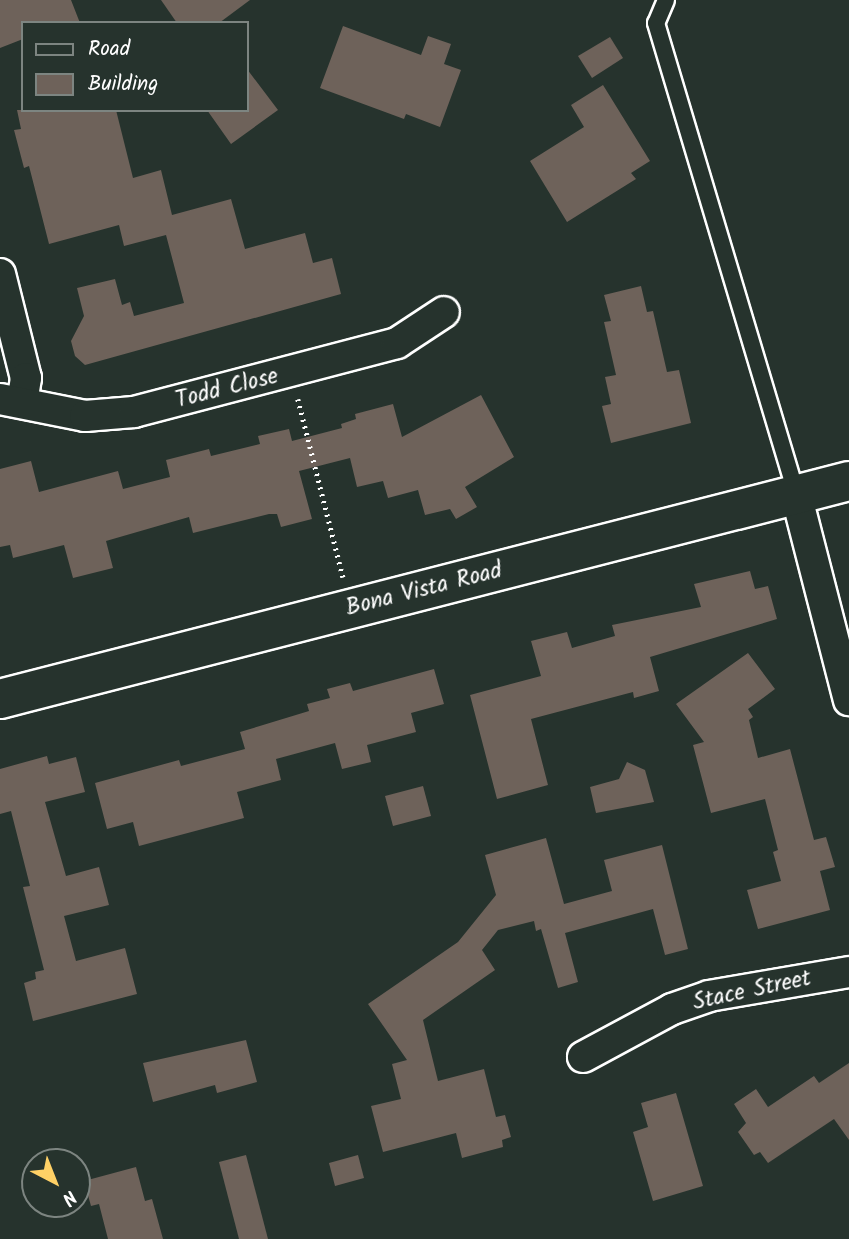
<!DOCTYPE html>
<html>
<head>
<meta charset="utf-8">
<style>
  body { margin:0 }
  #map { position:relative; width:849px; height:1239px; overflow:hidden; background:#26332d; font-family:Kalam,sans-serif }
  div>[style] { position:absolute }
  .building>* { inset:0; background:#6e625a }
  .path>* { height:4.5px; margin-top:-2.25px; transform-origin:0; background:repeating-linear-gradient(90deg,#fff 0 2px,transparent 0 7px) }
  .roads { filter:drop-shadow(2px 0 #fff) drop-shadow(-2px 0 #fff) drop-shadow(0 2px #fff) drop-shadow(0 -2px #fff) }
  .lane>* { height:16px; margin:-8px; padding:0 8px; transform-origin:8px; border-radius:8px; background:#26332d }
  .street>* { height:30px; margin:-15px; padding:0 15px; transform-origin:15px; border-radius:15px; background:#26332d }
  .secondary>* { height:38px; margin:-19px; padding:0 19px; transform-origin:19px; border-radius:19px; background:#26332d }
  span { translate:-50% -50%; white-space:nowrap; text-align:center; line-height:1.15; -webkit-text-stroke:5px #26332d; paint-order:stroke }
  .street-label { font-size:23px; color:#fff }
  .legend { position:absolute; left:21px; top:21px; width:228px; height:91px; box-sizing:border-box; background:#26332d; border:2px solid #7d8581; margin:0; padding:9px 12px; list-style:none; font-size:21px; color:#fff }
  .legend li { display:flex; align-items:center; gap:14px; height:35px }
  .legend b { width:35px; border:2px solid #7d8581 }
  .north { position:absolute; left:21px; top:1148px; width:70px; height:70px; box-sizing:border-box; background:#26332d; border:2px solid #7d8581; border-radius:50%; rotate:138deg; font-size:19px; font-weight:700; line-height:28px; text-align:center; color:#fff }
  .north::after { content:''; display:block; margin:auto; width:24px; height:32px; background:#ffd166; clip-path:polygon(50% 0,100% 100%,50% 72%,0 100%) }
</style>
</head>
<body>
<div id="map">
  <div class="building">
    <i style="clip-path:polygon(0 0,71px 0,80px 23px,23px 23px,23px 39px,0 48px)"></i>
    <i style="clip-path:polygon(161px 0,250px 0,219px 23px,177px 23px)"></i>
    <i style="clip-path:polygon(343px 26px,421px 55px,428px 36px,451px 44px,444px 64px,461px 70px,440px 127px,406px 114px,404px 119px,320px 88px)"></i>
    <i style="clip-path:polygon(610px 37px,623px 58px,592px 78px,578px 56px)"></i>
    <i style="clip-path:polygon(247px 69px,278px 110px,231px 144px,207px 110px,247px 110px)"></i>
    <i style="clip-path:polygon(603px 85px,650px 161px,631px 173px,636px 179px,567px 222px,530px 161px,584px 127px,571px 105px)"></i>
    <i style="clip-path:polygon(17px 110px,116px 110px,133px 178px,161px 170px,172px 215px,231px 199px,245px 249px,305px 233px,313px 263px,332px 258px,341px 294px,85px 365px,75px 356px,71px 341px,84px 316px,77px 288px,115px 279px,122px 305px,130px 302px,134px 316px,184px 303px,166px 235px,124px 246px,119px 225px,49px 244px,29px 166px,24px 168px,14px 130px,21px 129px)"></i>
    <i style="clip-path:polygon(641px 286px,647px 312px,653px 311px,667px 372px,679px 370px,691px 423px,611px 443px,602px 406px,611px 404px,605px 377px,616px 375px,604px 322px,611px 321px,604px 295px)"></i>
    <i style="clip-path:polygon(481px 395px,514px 457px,465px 487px,477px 507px,456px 519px,450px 509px,425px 515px,418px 490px,388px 498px,383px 481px,357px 487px,350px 458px,299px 471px,312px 519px,281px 527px,277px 514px,269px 514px,193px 533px,189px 517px,106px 541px,113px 568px,73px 578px,64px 545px,13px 558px,10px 545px,0 547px,0 469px,31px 461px,39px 492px,118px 471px,123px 489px,170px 477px,166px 460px,209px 449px,211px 456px,260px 444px,258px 436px,289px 429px,292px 441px,342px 428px,341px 424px,356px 419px,355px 414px,393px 404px,402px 437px)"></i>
    <i style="clip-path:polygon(750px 571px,755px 589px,768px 586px,777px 619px,650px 657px,659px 691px,634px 698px,633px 692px,531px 719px,548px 785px,497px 799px,470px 695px,541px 676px,531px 641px,567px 632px,572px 648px,615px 636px,612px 625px,701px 607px,694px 584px)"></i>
    <i style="clip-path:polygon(748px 653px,775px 689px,748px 709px,753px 717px,749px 720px,758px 758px,790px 749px,814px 840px,826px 837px,835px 867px,820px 871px,830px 910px,758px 929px,747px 890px,781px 881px,773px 852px,778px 850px,765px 799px,711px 813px,693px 745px,704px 742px,676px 704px)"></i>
    <i style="clip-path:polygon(434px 669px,444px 704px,411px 713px,416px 732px,367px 745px,371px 762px,342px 769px,335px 743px,276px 759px,281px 780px,237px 792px,244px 818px,139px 846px,133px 822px,107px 829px,95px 783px,179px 760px,181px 766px,245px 749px,240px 732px,309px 711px,307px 704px,330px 698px,327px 689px,350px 683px,353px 691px)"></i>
    <i style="clip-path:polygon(47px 756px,49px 764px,76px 757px,85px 792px,45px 802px,66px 876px,99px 867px,109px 905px,64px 916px,76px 961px,125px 948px,137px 994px,33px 1021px,24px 983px,36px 979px,35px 972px,44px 970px,23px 887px,30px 886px,11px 811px,0 814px,0 769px)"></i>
    <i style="clip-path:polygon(627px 762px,645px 770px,654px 802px,596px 813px,590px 787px,619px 779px)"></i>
    <i style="clip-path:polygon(423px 786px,431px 816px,393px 826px,385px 796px)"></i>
    <i style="clip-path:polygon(546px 838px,564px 904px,612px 891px,604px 860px,662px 845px,688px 949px,665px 955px,653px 909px,565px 933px,578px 982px,558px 988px,541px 929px,536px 931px,534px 921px,498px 930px,482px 950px,495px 970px,423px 1020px,438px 1081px,484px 1069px,496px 1117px,505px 1115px,511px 1137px,502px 1140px,503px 1147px,462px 1158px,456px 1133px,383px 1152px,371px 1106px,401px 1099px,392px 1064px,407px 1060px,368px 1004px,458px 942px,496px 895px,485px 855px)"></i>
    <i style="clip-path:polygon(246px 1040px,257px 1082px,217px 1093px,215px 1085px,153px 1102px,143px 1063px)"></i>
    <i style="clip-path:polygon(849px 1063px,849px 1140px,834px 1119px,768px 1163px,760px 1152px,754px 1155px,738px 1132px,746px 1123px,734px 1104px,756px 1089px,768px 1107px,814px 1076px,819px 1083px)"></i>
    <i style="clip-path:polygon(676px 1093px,703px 1186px,653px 1201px,633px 1132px,648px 1127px,641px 1103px)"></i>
    <i style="clip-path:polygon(246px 1155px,268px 1239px,239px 1239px,219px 1162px)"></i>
    <i style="clip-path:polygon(358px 1155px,364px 1178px,335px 1186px,329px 1163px)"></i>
    <i style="clip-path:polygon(136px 1167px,145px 1201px,152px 1199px,163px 1239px,108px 1239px,99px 1204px,91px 1206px,84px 1181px)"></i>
  </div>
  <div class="path">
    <i style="left:298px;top:399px;width:184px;rotate:75.8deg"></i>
  </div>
  <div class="roads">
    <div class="lane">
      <i style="left:666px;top:0;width:25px;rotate:113deg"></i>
      <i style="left:656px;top:23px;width:491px;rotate:73.4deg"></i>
    </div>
    <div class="street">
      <i style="left:0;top:274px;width:107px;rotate:76deg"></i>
      <i style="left:26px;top:378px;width:25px;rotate:99deg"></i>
      <i style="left:0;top:399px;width:87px;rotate:11.3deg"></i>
      <i style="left:85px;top:416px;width:49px;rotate:-4.7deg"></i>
      <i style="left:134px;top:412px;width:272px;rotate:-14.7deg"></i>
      <i style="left:397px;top:343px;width:56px;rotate:-33.4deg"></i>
      <i style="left:796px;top:494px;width:213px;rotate:75.6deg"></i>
      <i style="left:583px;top:1057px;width:101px;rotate:-28.3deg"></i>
      <i style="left:672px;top:1009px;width:39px;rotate:-19deg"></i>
      <i style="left:709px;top:996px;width:142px;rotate:-9.7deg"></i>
    </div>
    <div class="secondary">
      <i style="left:0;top:699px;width:877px;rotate:-14.4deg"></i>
    </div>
  </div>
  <div class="street-label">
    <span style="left:227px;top:389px;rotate:-14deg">Todd Close</span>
    <span style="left:424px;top:590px;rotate:-14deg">Bona Vista Road</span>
    <span style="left:752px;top:991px;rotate:-12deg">Stace Street</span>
  </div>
  <ul class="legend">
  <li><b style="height:9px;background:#26332d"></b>Road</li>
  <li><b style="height:19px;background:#6e625a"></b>Building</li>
  </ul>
  <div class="north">N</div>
</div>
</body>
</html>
